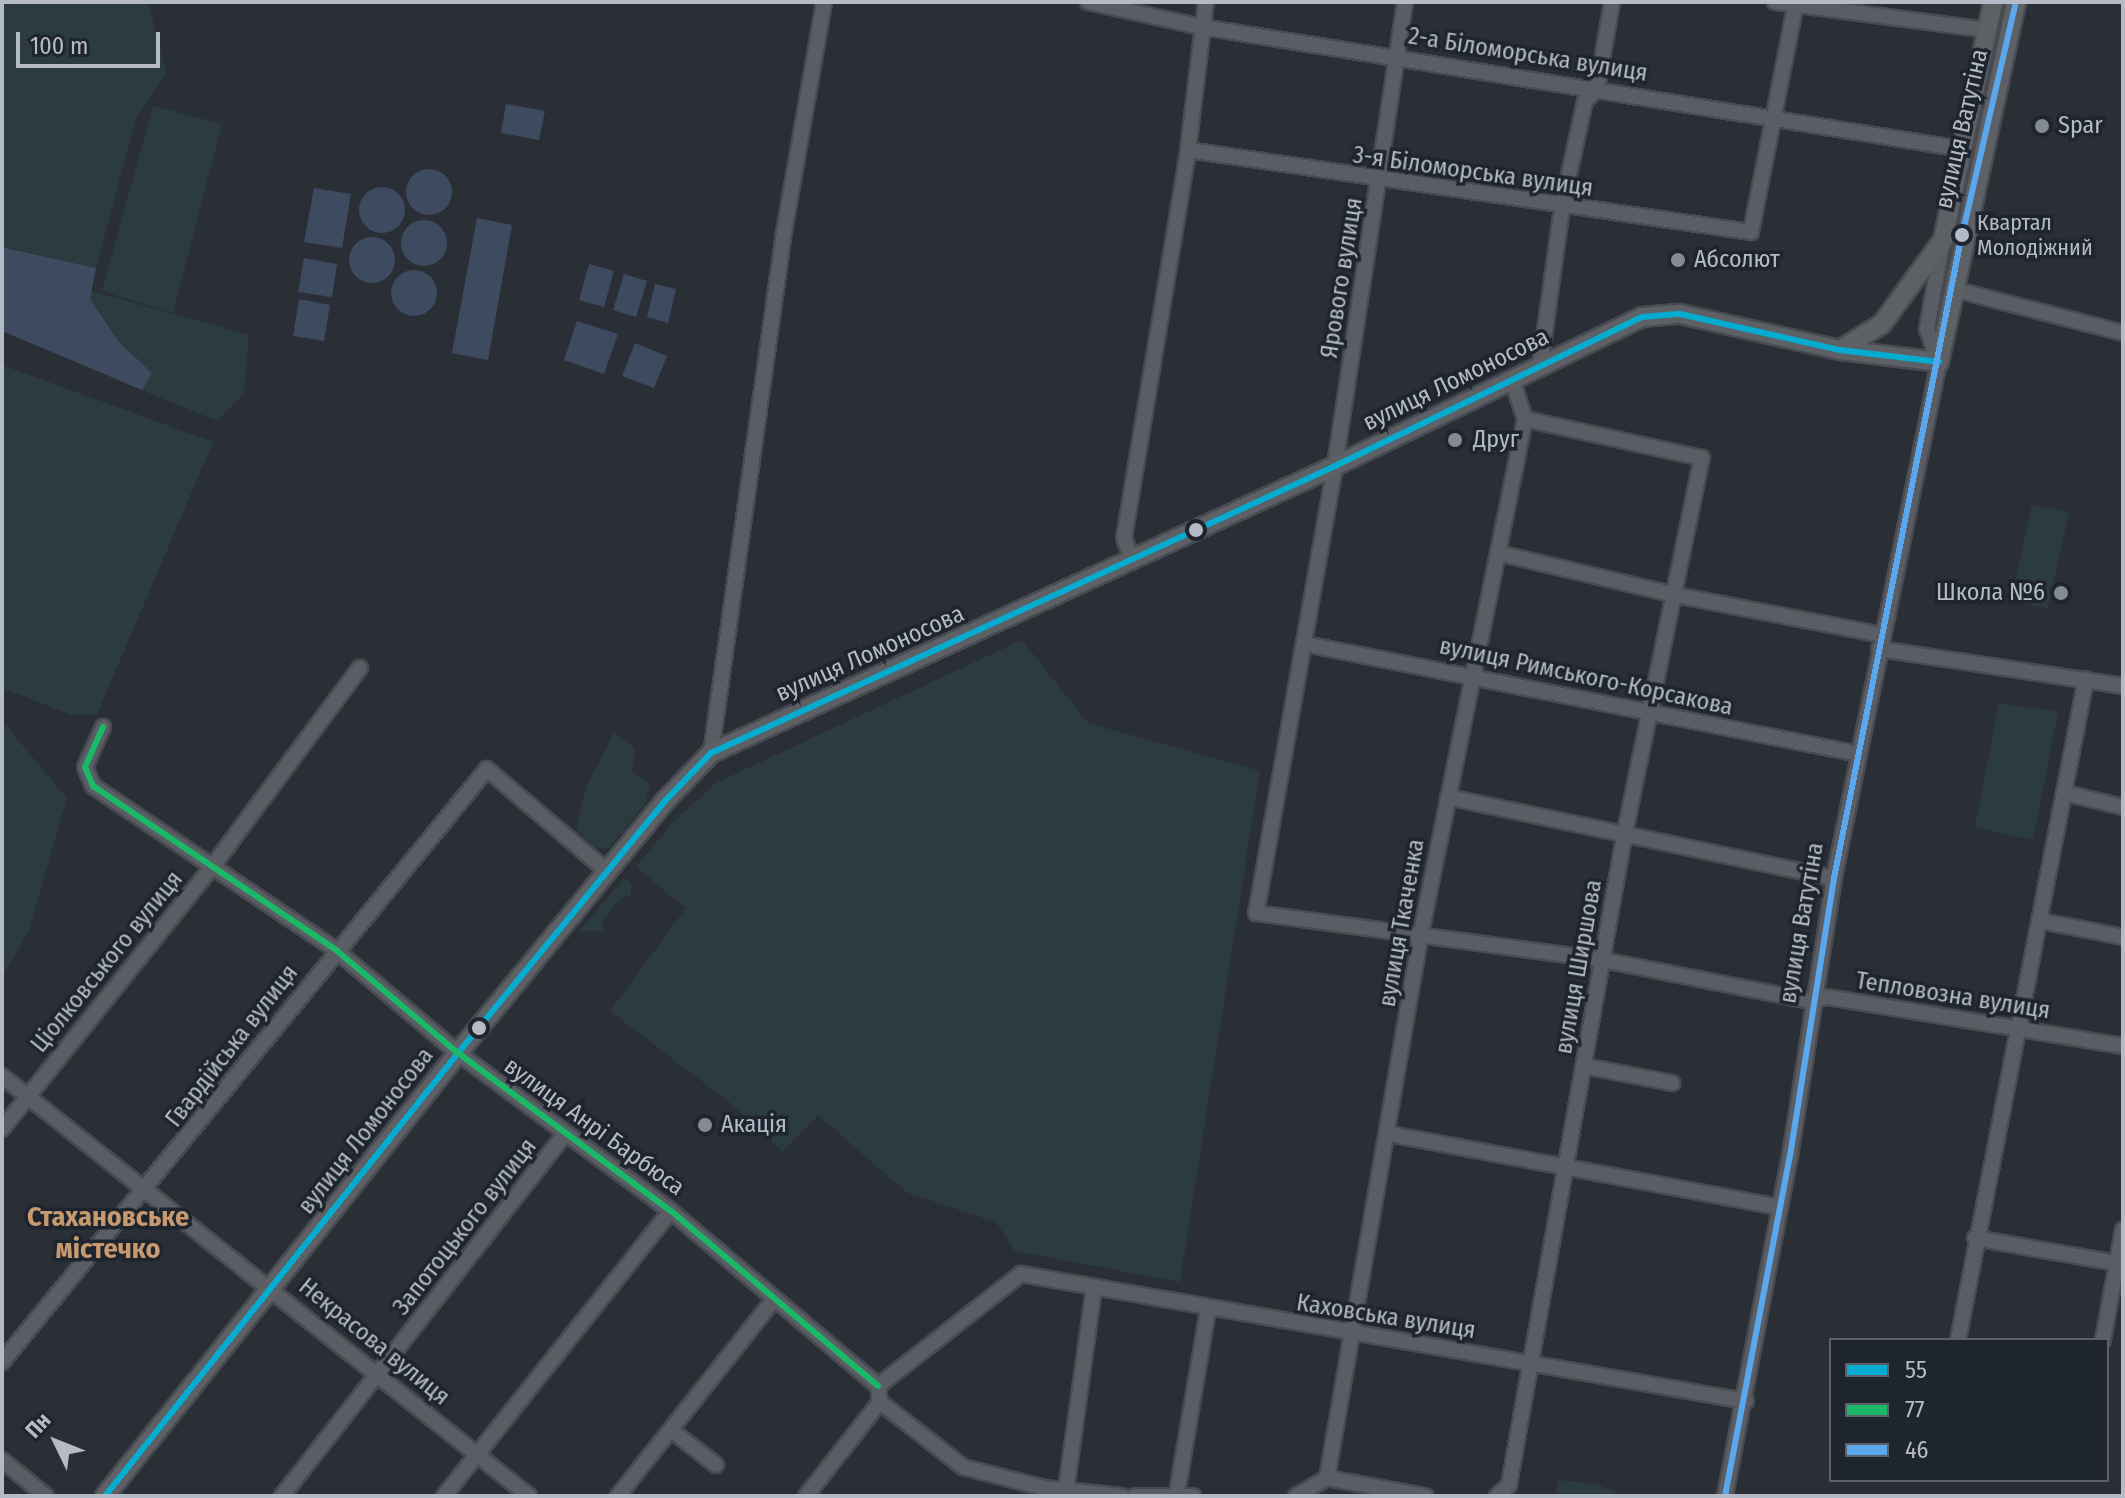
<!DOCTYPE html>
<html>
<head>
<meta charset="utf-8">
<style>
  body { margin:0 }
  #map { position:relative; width:2125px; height:1498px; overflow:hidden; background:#2a2f36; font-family:"Fira Sans Condensed",sans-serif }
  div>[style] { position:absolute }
  .green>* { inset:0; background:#2c3c3e }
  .water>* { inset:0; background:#3e4a5f }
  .round { border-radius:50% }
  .roads { filter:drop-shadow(2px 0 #484b51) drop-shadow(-2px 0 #484b51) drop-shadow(0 2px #484b51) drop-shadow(0 -2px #484b51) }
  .minor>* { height:14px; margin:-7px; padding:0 7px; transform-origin:7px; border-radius:7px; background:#5a5d64 }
  .major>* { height:18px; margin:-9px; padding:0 9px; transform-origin:9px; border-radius:9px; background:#5d6065 }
  .bus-1>* { height:6px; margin:-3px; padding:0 3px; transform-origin:3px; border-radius:3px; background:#06acd0 }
  .bus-2>* { height:6px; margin:-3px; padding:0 3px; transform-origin:3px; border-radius:3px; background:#1ab867 }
  .bus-3>* { height:6px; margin:-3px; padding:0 3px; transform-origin:3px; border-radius:3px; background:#5aa8eb }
  .dots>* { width:22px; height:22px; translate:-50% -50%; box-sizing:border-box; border:4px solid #1f252f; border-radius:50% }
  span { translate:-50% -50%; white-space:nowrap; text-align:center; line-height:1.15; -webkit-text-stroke:7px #1f252f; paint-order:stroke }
  .bus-label { font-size:22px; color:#b5bbc6 }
  .left { translate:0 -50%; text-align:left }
  .street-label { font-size:24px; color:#b5bbc6 }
  .poi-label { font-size:24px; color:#b5bbc6 }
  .right { translate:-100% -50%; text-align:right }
  .quarter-label { font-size:28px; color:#c7996f; font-weight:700 }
  .frame { position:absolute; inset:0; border:4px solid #b5bbc6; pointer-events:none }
  .legend { position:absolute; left:1829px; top:1338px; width:280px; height:144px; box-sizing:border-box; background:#1f252f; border:2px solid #5b616b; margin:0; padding:10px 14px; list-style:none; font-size:24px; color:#b5bbc6 }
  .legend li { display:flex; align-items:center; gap:16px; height:40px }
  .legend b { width:40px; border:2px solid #5b616b }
  .north { position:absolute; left:16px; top:1402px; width:80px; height:80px; -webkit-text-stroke:6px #1f252f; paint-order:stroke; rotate:313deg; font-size:22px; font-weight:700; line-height:32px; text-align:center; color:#b5bbc6 }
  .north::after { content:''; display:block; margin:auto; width:28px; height:36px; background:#b5bbc6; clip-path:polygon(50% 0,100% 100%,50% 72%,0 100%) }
  .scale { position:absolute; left:16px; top:32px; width:144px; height:36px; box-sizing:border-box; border:4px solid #b5bbc6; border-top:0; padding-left:10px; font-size:24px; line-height:28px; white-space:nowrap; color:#b5bbc6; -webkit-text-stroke:6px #1f252f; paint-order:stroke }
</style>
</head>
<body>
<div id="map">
  <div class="green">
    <i style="clip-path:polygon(2px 2px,148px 2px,166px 72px,136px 118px,96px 268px,2px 246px)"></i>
    <i style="clip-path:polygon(153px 106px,222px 124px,173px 313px,102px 291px)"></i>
    <i style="clip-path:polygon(91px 291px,249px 335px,244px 393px,217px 421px,142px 390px,151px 372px,119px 342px,90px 299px)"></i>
    <i style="clip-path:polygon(2px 365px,213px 442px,97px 714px,72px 715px,2px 688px)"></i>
    <i style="clip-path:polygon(2032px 505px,2069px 512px,2048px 608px,2011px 601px)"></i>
    <i style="clip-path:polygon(1022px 640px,1088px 723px,1260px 771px,1180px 1282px,1015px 1251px,996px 1222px,906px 1192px,818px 1115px,783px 1152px,728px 1101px,610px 1011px,686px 908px,636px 867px,673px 822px,716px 783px)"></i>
    <i style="clip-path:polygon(1999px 703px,2058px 712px,2033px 840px,1975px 827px)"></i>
    <i style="clip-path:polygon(2px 721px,67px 798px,28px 933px,2px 976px)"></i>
    <i style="clip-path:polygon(614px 733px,635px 748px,632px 771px,651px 784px,645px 804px,608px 849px,595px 848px,576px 830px,586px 787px)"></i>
    <i style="clip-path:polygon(624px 878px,631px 884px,631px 896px,621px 898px,603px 920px,602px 931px,580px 931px)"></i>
    <i style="clip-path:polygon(1558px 1480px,1595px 1484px,1626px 1496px,1556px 1496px)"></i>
  </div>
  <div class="water">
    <i style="clip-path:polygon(506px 104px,545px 111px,539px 140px,501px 133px)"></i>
    <i class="round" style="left:406px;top:169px;width:46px;height:46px"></i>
    <i class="round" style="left:359px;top:187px;width:46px;height:46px"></i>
    <i style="clip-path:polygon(314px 188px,351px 194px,342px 248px,304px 242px)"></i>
    <i style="clip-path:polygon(477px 218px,512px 225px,488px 360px,452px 353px)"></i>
    <i class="round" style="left:401px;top:220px;width:46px;height:46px"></i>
    <i class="round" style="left:349px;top:237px;width:46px;height:46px"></i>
    <i style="clip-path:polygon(2px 247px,96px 268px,90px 299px,119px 342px,152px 373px,142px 390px,2px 331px)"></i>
    <i style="clip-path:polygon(304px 258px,337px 264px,332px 297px,298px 292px)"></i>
    <i style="clip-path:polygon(589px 264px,614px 271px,604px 307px,579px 300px)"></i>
    <i class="round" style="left:391px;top:270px;width:46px;height:46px"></i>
    <i style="clip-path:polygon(624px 274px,647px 281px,636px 317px,613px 310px)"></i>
    <i style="clip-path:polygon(655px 284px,676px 289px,668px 323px,647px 317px)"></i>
    <i style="clip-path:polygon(299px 299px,330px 305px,324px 341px,293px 336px)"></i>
    <i style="clip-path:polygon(577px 321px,618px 334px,604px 374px,564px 360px)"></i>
    <i style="clip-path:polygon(635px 343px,667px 356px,654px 388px,622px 376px)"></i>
  </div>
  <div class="roads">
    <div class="minor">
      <i style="left:1088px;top:2px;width:117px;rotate:12.4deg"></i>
      <i style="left:1202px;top:27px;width:770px;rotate:9.12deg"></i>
      <i style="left:1405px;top:2px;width:469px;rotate:98.6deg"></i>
      <i style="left:1335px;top:466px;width:454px;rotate:100deg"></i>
      <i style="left:1256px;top:913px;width:350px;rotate:7.7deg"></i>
      <i style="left:1603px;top:960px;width:212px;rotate:11.2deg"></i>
      <i style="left:1811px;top:1001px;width:16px;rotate:-14deg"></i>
      <i style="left:1827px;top:997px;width:300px;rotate:9.4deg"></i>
      <i style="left:1775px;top:2px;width:214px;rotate:7.5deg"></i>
      <i style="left:1188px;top:150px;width:569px;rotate:8.29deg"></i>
      <i style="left:1751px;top:232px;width:234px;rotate:-78.9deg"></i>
      <i style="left:1953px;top:289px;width:176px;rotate:14.5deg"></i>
      <i style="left:1540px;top:366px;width:161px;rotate:-82.1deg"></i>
      <i style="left:1562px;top:207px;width:108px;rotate:-77.8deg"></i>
      <i style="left:1585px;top:101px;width:17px;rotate:-45deg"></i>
      <i style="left:1597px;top:89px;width:88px;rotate:-80.2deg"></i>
      <i style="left:1498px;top:553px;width:182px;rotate:13.3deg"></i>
      <i style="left:1675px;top:595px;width:212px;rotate:10.9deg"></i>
      <i style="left:1132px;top:561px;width:24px;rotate:-109deg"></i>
      <i style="left:1124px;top:538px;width:393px;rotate:-80.6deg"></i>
      <i style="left:1188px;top:150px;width:149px;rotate:-83.1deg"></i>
      <i style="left:1305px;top:644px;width:565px;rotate:11.23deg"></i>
      <i style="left:1879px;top:649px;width:247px;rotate:8.6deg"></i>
      <i style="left:103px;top:727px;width:44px;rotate:114.2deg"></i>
      <i style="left:85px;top:767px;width:21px;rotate:67deg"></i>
      <i style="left:93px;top:786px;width:293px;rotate:34deg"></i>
      <i style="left:336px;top:950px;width:160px;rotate:40.2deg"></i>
      <i style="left:458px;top:1053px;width:265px;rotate:36.6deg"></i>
      <i style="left:671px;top:1211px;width:271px;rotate:40.2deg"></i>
      <i style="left:711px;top:753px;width:526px;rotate:-82.02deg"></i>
      <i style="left:784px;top:232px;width:233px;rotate:-80.1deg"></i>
      <i style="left:2065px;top:793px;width:60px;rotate:13.6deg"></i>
      <i style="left:1448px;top:797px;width:394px;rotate:11.9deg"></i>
      <i style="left:2041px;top:921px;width:84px;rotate:11deg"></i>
      <i style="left:1584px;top:1066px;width:90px;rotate:10.9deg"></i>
      <i style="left:2px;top:1076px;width:674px;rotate:38.55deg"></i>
      <i style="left:2px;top:1129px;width:336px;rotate:-51.3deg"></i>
      <i style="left:212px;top:867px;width:248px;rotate:-53.4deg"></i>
      <i style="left:1389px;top:1134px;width:398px;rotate:10.6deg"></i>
      <i style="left:1975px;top:1238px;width:150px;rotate:10deg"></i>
      <i style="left:1958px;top:1340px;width:673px;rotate:-79.04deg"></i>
      <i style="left:2103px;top:1340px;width:112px;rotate:-79.7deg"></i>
      <i style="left:2px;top:1362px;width:766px;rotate:-50.72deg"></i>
      <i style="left:487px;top:769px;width:159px;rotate:40.4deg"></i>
      <i style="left:880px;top:1402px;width:105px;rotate:38.1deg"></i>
      <i style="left:963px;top:1467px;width:85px;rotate:14.4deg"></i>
      <i style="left:1045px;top:1488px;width:77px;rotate:5.9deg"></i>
      <i style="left:671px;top:1430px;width:57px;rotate:37.9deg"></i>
      <i style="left:2px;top:1460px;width:57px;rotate:39.3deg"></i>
      <i style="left:1327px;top:1478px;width:548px;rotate:-80.23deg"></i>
      <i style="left:1420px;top:938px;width:530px;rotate:-78.56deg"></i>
      <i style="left:1525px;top:419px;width:42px;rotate:-108deg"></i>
      <i style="left:1327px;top:1478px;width:100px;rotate:10.4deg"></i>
      <i style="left:1066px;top:1490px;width:204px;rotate:-82.1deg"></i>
      <i style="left:1177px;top:1493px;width:186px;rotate:-80.4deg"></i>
      <i style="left:282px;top:1496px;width:458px;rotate:-52deg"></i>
      <i style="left:444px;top:1496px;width:364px;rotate:-51.5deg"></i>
      <i style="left:618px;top:1496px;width:251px;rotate:-51.6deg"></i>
      <i style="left:806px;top:1496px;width:120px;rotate:-51.8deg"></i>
      <i style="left:880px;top:1402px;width:16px;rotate:-97deg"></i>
      <i style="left:878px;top:1386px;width:182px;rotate:-38.1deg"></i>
      <i style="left:1021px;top:1274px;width:736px;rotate:9.94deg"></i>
      <i style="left:1135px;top:1496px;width:58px"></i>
      <i style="left:1296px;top:1496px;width:36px;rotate:-30deg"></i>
      <i style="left:1497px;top:1496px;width:16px;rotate:-43deg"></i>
      <i style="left:1509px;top:1485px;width:663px;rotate:-79.93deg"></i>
      <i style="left:1625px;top:832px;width:382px;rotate:-78.4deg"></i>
      <i style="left:1702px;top:458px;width:181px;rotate:-167.6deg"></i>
      <i style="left:1725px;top:1496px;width:346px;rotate:-79.2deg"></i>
      <i style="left:1790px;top:1156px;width:281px;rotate:-81deg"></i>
      <i style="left:1834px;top:878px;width:527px;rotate:-78.5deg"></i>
      <i style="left:1939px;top:362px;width:35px;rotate:-110deg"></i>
      <i style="left:1927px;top:329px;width:85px;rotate:-79.9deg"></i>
    </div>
    <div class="major">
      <i style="left:1840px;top:350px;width:49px;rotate:-31.8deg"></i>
      <i style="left:1882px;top:324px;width:104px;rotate:-54deg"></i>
      <i style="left:1943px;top:240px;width:243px;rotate:-78.1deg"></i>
      <i style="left:105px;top:1496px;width:566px;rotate:-51.45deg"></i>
      <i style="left:458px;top:1053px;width:326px;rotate:-50.6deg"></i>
      <i style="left:665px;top:801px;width:66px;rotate:-46.2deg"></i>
      <i style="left:711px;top:753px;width:687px;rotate:-24.7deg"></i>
      <i style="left:1335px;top:466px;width:341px;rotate:-25.9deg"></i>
      <i style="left:1642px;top:317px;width:38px;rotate:-5deg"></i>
      <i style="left:1680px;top:314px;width:164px;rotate:12.7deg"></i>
      <i style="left:1840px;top:350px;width:100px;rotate:6.9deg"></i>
      <i style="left:1939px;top:362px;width:368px;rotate:-77.9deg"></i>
    </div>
  </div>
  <div class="bus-1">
    <i style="left:105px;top:1496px;width:566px;rotate:-51.45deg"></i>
    <i style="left:458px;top:1053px;width:326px;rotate:-50.6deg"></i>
    <i style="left:665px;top:801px;width:66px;rotate:-46.2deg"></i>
    <i style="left:711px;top:753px;width:687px;rotate:-24.7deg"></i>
    <i style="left:1335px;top:466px;width:341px;rotate:-25.9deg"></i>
    <i style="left:1642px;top:317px;width:38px;rotate:-5deg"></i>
    <i style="left:1680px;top:314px;width:164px;rotate:12.7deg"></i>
    <i style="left:1840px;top:350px;width:100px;rotate:6.9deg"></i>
  </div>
  <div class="bus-2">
    <i style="left:103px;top:727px;width:44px;rotate:114.2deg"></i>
    <i style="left:85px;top:767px;width:21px;rotate:67deg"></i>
    <i style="left:93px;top:786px;width:293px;rotate:34deg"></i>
    <i style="left:336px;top:950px;width:160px;rotate:40.2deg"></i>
    <i style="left:458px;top:1053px;width:265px;rotate:36.6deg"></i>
    <i style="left:671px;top:1211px;width:271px;rotate:40.2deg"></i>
  </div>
  <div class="bus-3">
    <i style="left:1725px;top:1496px;width:346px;rotate:-79.2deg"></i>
    <i style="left:1790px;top:1156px;width:281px;rotate:-81deg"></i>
    <i style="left:1834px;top:878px;width:646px;rotate:-78.76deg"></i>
    <i style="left:1960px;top:244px;width:248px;rotate:-77deg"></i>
  </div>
  <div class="dots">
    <i style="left:2042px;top:126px;background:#848a94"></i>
    <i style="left:1962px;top:235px;background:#b5bbc6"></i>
    <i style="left:1678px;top:260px;background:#848a94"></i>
    <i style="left:1455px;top:440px;background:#848a94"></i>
    <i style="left:1196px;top:530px;background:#b5bbc6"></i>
    <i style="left:2061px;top:593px;background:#848a94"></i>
    <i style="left:479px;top:1028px;background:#b5bbc6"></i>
    <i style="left:705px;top:1125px;background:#848a94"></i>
  </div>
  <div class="bus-label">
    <span class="left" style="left:1977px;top:235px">Квартал<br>Молодіжний</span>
  </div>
  <div class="street-label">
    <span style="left:1528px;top:55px;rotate:9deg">2-а Біломорська вулиця</span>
    <span style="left:1962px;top:129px;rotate:-77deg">вулиця Ватутіна</span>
    <span style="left:1473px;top:172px;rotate:8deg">3-я Біломорська вулиця</span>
    <span style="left:1342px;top:278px;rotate:-81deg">Ярового вулиця</span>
    <span style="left:1456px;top:380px;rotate:-26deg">вулиця Ломоносова</span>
    <span style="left:870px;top:654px;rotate:-24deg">вулиця Ломоносова</span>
    <span style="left:1586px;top:677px;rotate:12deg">вулиця Римського-Корсакова</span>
    <span style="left:1402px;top:923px;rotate:-80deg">вулиця Ткаченка</span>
    <span style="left:1802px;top:923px;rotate:-80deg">вулиця Ватутіна</span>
    <span style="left:107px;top:962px;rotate:-51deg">Ціолковського вулиця</span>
    <span style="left:1579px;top:967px;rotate:-80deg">вулиця Ширшова</span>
    <span style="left:1953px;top:996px;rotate:9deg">Тепловозна вулиця</span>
    <span style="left:232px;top:1046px;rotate:-52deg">Гвардійська вулиця</span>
    <span style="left:594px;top:1127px;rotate:36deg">вулиця Анрі Барбюса</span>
    <span style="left:366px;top:1131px;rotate:-52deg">вулиця Ломоносова</span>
    <span style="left:465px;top:1227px;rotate:-52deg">Запотоцького вулиця</span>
    <span style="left:1386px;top:1317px;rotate:9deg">Каховська вулиця</span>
    <span style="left:374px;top:1342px;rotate:39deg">Некрасова вулиця</span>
  </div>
  <div class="poi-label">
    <span class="left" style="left:2058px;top:126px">Spar</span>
    <span class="left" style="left:1694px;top:260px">Абсолют</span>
    <span class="left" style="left:1473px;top:440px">Друг</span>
    <span class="right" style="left:2045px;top:593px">Школа №6</span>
    <span class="left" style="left:721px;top:1125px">Акація</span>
  </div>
  <div class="quarter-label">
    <span style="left:108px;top:1233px">Стахановське<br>містечко</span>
  </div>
  <div class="frame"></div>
  <ul class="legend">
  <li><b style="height:10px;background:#06acd0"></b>55</li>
  <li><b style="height:10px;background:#1ab867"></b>77</li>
  <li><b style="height:10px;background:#5aa8eb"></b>46</li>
  </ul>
  <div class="north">Пн</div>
  <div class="scale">100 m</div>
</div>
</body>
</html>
